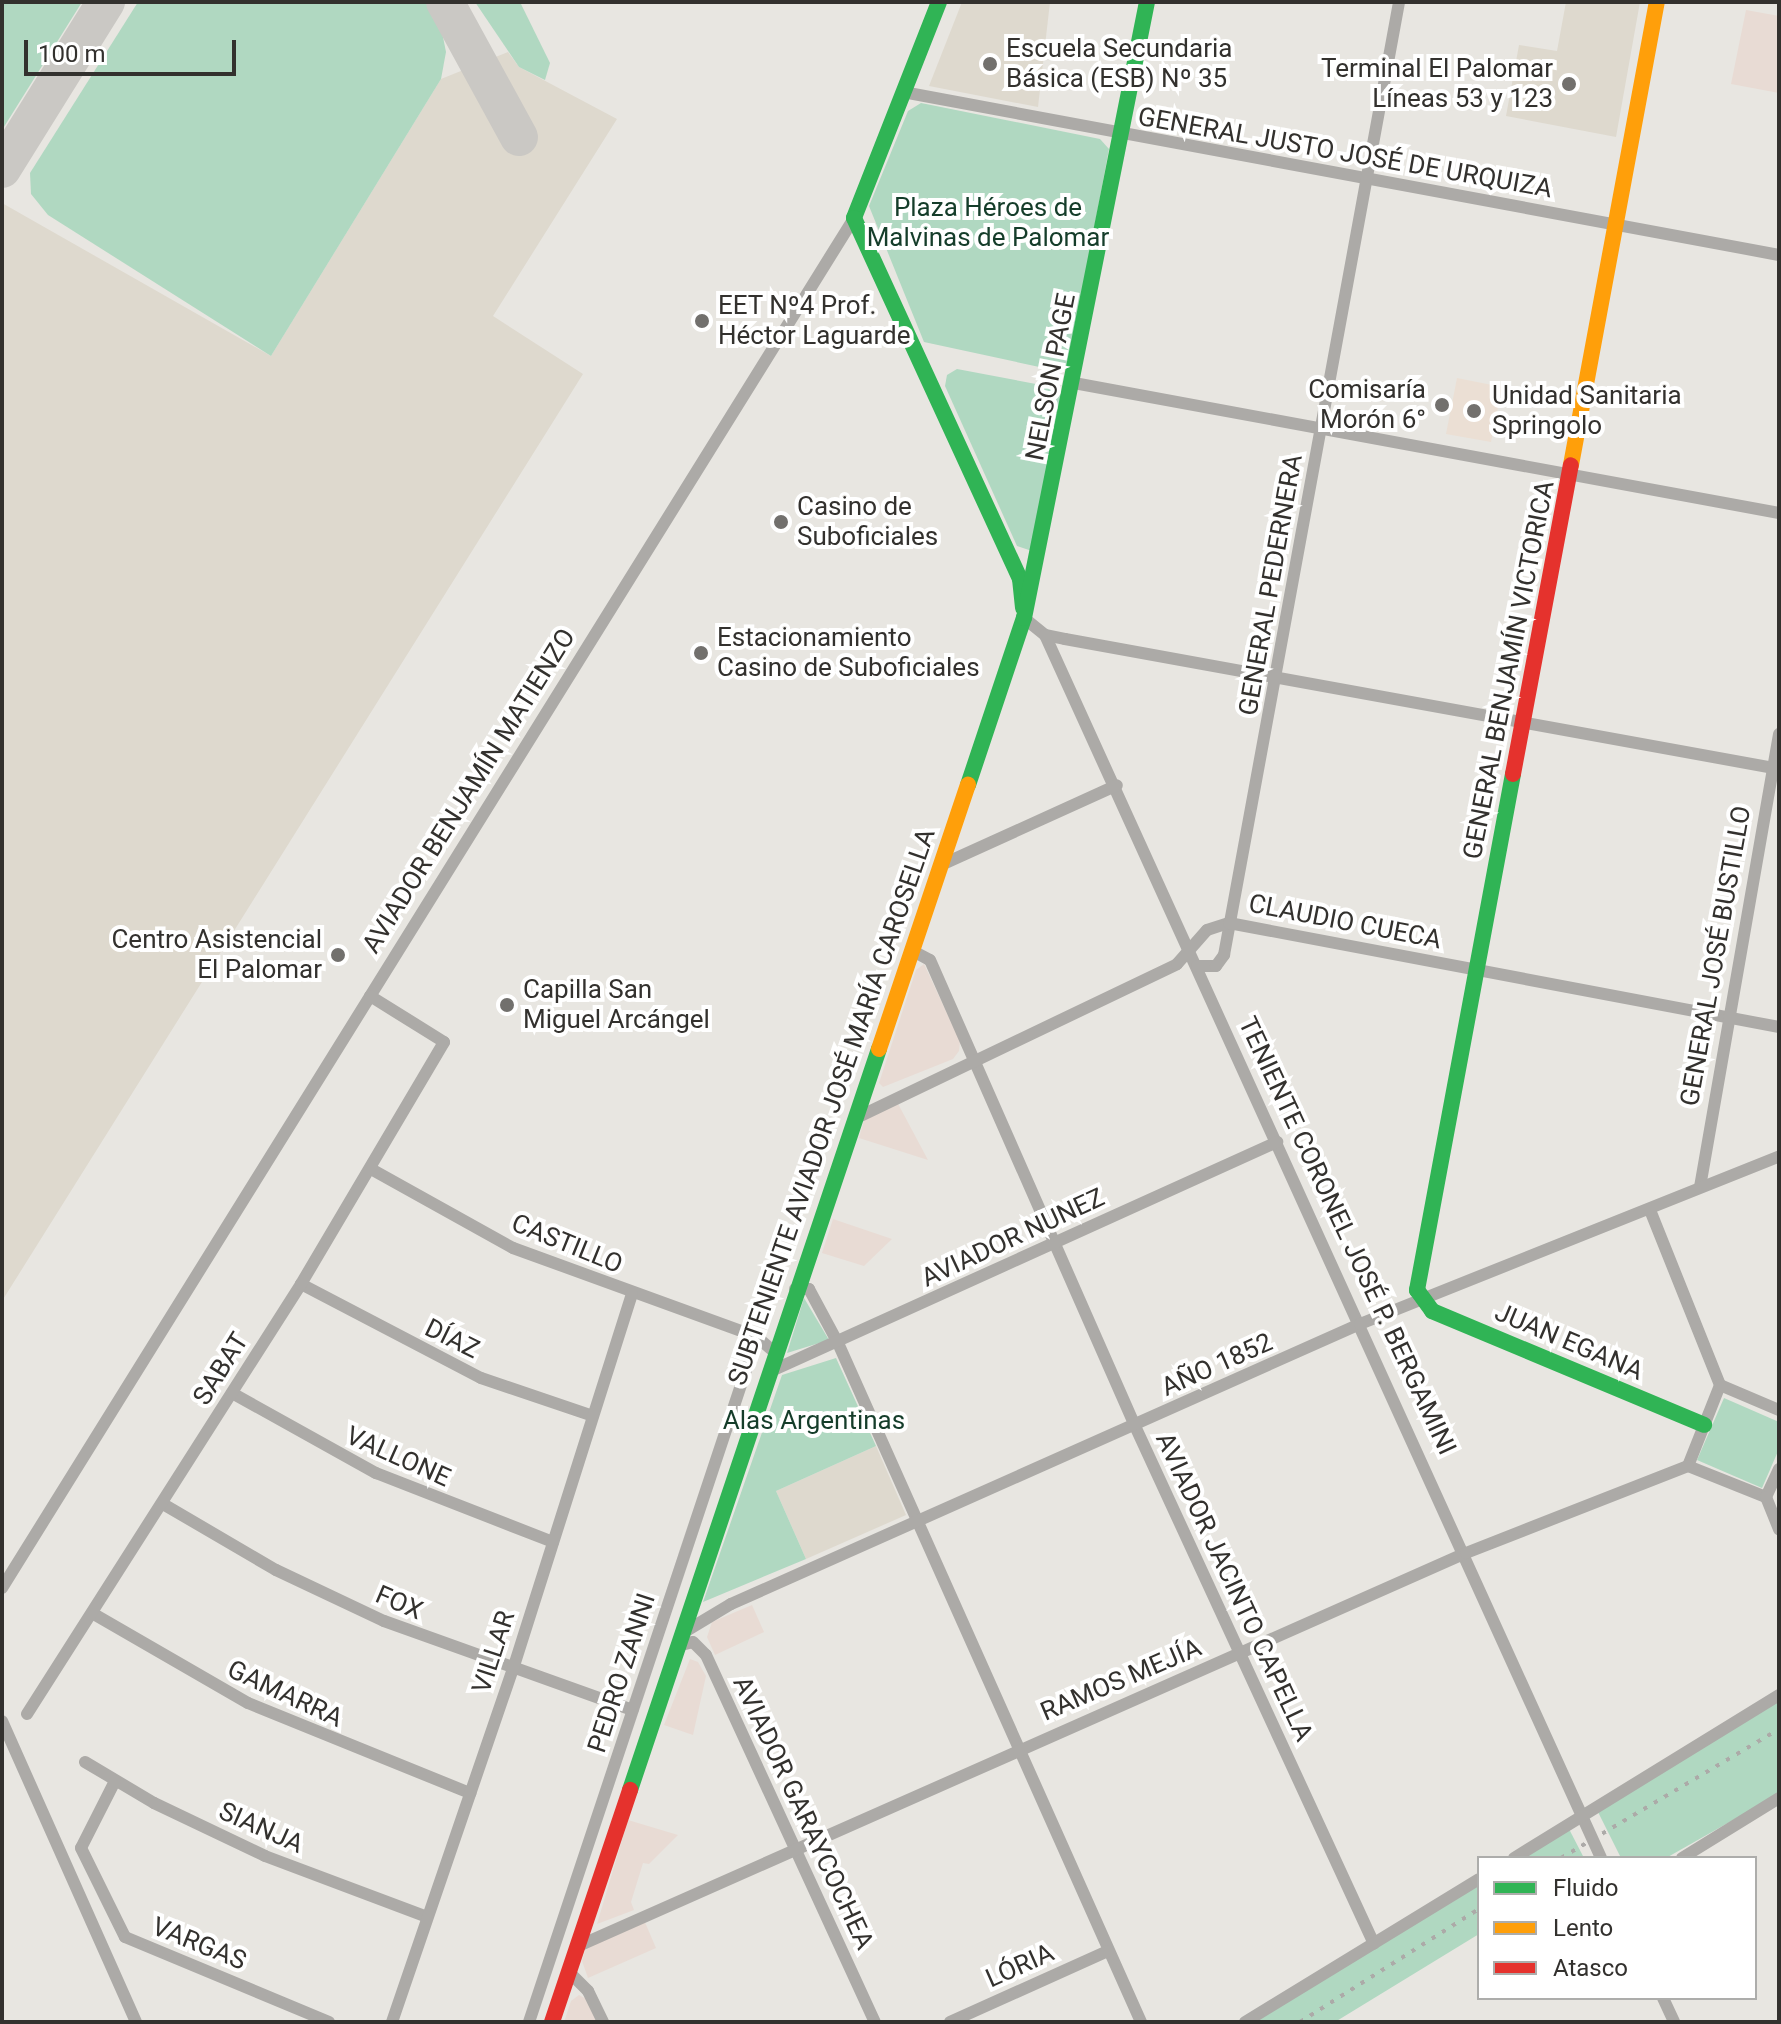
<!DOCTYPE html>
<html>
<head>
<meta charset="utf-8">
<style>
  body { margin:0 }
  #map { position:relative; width:1781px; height:2024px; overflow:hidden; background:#e8e6e1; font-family:Roboto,sans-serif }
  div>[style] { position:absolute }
  .commercial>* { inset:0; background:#e8dbd4 }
  .built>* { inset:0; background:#ded9ce }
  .medical>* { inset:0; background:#ebdfd4 }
  .green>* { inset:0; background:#b0d8c1 }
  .taxiway>* { height:38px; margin:-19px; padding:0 19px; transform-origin:19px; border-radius:19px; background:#cac8c4 }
  .street>* { height:12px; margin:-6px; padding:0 6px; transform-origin:6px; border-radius:6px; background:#acaaa7 }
  .fast>* { height:16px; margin:-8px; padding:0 8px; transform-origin:8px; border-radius:8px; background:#30b455 }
  .slow>* { height:16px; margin:-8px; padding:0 8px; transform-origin:8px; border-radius:8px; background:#ff9f0a }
  .jam>* { height:16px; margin:-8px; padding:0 8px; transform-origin:8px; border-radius:8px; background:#e5322d }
  .rail>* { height:4px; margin-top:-2px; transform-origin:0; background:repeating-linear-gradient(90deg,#acaaa8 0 4px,transparent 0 12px) }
  .dots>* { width:22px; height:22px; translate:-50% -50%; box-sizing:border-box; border:4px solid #fff; border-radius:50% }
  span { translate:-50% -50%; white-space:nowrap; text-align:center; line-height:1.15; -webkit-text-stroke:8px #fff; paint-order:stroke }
  .poi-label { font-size:26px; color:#33312e }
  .left { translate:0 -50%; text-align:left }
  .right { translate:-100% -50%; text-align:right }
  .street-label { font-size:26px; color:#33312e }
  .park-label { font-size:26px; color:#153d2a }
  .frame { position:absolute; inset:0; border:4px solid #33312e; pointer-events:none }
  .legend { position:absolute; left:1477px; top:1856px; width:280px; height:144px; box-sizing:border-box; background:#fff; border:2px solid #adadab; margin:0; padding:10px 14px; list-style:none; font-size:24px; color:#33312e }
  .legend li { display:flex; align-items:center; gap:16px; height:40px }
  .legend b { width:40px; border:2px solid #adadab }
  .scale { position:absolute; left:24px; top:40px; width:212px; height:36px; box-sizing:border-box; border:4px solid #33312e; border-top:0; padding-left:10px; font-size:24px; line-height:28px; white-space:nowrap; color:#33312e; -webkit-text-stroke:6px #fff; paint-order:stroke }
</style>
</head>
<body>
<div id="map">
  <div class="commercial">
    <i style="clip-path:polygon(1746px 10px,1779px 16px,1779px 93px,1731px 84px)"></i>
    <i style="clip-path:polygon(924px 964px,960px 1041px,959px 1051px,953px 1059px,883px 1087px,879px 1083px,916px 970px)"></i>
    <i style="clip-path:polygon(896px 1100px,928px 1160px,859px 1138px,864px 1120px)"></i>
    <i style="clip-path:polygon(833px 1219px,892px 1239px,864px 1266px,822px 1253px)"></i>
    <i style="clip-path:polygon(752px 1605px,764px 1632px,715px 1655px,707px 1637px,712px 1622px)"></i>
    <i style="clip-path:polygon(690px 1659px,698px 1662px,706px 1676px,693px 1735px,664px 1725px)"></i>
    <i style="clip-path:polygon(628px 1820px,678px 1835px,649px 1864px,643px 1863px,631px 1902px,634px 1910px,597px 1924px)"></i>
    <i style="clip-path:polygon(644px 1920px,656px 1948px,588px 1978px,582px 1961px,586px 1948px)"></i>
    <i style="clip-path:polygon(579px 1995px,588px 2000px,598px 2022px,564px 2022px,571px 2001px)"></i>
  </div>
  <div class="built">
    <i style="clip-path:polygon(962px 2px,1050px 2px,1038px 107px,929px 86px)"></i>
    <i style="clip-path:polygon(1566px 2px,1640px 2px,1616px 137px,1506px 116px,1519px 45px,1557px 51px)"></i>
    <i style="clip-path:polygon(508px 52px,519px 67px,617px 119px,493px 316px,583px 374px,2px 1301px,2px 203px,271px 356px,441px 79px)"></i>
    <i style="clip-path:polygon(876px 1446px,906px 1515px,806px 1559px,776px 1491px)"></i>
  </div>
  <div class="medical">
    <i style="clip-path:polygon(1457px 378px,1502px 387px,1491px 442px,1446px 434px)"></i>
  </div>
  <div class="green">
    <i style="clip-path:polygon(2px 2px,82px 2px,2px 130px)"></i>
    <i style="clip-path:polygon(138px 2px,429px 2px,440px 22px,446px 52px,441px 79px,271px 356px,48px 215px,31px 194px,30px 173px)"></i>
    <i style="clip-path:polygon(475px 2px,520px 2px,550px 63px,545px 80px,519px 67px)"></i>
    <i style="clip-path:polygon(921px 103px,1100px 139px,1109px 149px,1068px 367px,1058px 371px,924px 342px,869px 206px,908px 111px)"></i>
    <i style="clip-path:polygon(957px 369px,1052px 387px,1062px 396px,1032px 551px,1017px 546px,945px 386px,947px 375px)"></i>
    <i style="clip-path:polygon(804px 1298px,829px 1340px,787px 1353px)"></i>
    <i style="clip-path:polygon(836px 1358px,876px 1446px,776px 1491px,806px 1559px,703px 1602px,782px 1375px)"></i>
    <i style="clip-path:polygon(1724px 1398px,1779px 1422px,1779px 1449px,1762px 1488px,1697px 1460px)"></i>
    <i style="clip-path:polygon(1779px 1696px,1779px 1794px,1666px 1858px,1621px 1858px,1598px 1812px)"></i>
    <i style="clip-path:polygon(1569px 1829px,1584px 1858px,1519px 1858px)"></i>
    <i style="clip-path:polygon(1479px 1882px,1479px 1934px,1335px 2022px,1245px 2022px)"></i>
  </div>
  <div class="taxiway">
    <i style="left:445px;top:2px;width:154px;rotate:61.3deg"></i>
    <i style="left:2px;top:169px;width:197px;rotate:-58.1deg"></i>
  </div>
  <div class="street">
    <i style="left:903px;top:92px;width:891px;rotate:10.54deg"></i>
    <i style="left:1074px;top:383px;width:717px;rotate:10.45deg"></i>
    <i style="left:1024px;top:618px;width:27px;rotate:39deg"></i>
    <i style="left:1045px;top:635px;width:20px;rotate:11deg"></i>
    <i style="left:1065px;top:639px;width:726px;rotate:10.32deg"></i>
    <i style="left:1045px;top:635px;width:1343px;rotate:65.55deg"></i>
    <i style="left:941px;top:865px;width:193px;rotate:-24.4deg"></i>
    <i style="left:911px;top:950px;width:21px;rotate:28deg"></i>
    <i style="left:930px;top:960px;width:509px;rotate:66.25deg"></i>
    <i style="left:1135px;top:1426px;width:570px;rotate:65.23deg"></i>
    <i style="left:1197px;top:966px;width:19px"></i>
    <i style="left:1216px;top:966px;width:14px;rotate:-54deg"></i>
    <i style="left:1224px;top:955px;width:969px;rotate:-79.59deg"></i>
    <i style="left:854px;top:1119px;width:358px;rotate:-25.6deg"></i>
    <i style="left:1177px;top:964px;width:45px;rotate:-48.6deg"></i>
    <i style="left:1207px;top:930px;width:23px;rotate:-18deg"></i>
    <i style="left:1229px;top:923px;width:560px;rotate:10.71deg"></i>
    <i style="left:371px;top:1169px;width:162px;rotate:29.1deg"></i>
    <i style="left:513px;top:1248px;width:260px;rotate:20deg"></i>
    <i style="left:757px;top:1337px;width:23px;rotate:41deg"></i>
    <i style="left:1700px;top:1187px;width:460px;rotate:-80.1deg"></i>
    <i style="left:1650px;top:1210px;width:188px;rotate:68.2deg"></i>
    <i style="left:301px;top:1284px;width:203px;rotate:27.6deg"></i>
    <i style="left:481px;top:1378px;width:118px;rotate:18.7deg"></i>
    <i style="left:795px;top:1289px;width:14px"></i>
    <i style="left:809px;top:1289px;width:61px;rotate:61.8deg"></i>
    <i style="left:838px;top:1343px;width:744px;rotate:65.95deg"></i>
    <i style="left:769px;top:1372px;width:558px;rotate:-24.36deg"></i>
    <i style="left:232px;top:1393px;width:165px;rotate:29.1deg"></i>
    <i style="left:376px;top:1473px;width:190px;rotate:21.3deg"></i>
    <i style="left:1688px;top:1466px;width:87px;rotate:-68.4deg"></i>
    <i style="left:1720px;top:1385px;width:64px;rotate:23deg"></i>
    <i style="left:1688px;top:1466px;width:84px;rotate:21.7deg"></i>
    <i style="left:1766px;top:1497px;width:31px;rotate:-65deg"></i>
    <i style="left:1766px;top:1497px;width:35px;rotate:68deg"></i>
    <i style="left:163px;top:1504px;width:131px;rotate:30.3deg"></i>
    <i style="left:276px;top:1570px;width:119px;rotate:25.3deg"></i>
    <i style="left:384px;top:1621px;width:264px;rotate:19.7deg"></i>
    <i style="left:2px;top:1588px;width:1613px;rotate:-58.12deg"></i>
    <i style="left:92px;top:1613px;width:180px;rotate:30deg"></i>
    <i style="left:248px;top:1703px;width:240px;rotate:22.1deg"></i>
    <i style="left:681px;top:1634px;width:58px;rotate:-31deg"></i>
    <i style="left:731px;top:1604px;width:689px;rotate:-24deg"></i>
    <i style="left:1360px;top:1324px;width:451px;rotate:-21.8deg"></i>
    <i style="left:677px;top:1646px;width:16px;rotate:-14deg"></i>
    <i style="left:693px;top:1642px;width:18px;rotate:45deg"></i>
    <i style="left:706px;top:1655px;width:404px;rotate:65.3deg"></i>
    <i style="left:27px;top:1714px;width:510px;rotate:-57.49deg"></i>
    <i style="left:301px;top:1284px;width:281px;rotate:-59.4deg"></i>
    <i style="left:444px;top:1042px;width:87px;rotate:-148.1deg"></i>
    <i style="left:2px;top:1721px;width:329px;rotate:66deg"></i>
    <i style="left:85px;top:1762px;width:80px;rotate:30.7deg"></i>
    <i style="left:154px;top:1803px;width:123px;rotate:25.5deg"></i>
    <i style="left:265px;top:1856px;width:173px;rotate:20.6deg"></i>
    <i style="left:115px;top:1781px;width:75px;rotate:116.9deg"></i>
    <i style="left:81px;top:1848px;width:99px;rotate:63.7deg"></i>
    <i style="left:125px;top:1937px;width:221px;rotate:22.6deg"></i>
    <i style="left:1514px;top:1858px;width:311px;rotate:-31.6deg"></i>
    <i style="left:1682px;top:1858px;width:114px;rotate:-31.7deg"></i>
    <i style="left:576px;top:1947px;width:973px;rotate:-23.88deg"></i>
    <i style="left:1466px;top:1553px;width:238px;rotate:-21.4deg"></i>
    <i style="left:569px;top:1972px;width:27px;rotate:45deg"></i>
    <i style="left:588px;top:1991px;width:34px;rotate:64deg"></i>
    <i style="left:1663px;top:1998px;width:26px;rotate:65deg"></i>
    <i style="left:392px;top:2022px;width:373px;rotate:-71.1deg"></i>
    <i style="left:513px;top:1669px;width:393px;rotate:-72.4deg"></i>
    <i style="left:529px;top:2022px;width:722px;rotate:-71.59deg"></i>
    <i style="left:950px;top:2022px;width:173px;rotate:-24.2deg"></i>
    <i style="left:1245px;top:2022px;width:274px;rotate:-31.4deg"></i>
  </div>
  <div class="fast">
    <i style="left:939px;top:2px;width:232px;rotate:111.5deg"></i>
    <i style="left:854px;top:218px;width:397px;rotate:65.3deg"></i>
    <i style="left:1020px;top:579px;width:29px;rotate:84deg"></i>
    <i style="left:1513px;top:774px;width:525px;rotate:100.54deg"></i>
    <i style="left:1417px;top:1290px;width:26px;rotate:54deg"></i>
    <i style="left:1432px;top:1311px;width:295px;rotate:22.7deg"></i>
    <i style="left:968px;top:785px;width:176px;rotate:-71.5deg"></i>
    <i style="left:1024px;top:618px;width:628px;rotate:-78.71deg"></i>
    <i style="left:630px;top:1790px;width:782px;rotate:-71.43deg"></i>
  </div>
  <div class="slow">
    <i style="left:1571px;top:465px;width:471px;rotate:-79.5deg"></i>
    <i style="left:879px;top:1049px;width:279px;rotate:-71.4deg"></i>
  </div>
  <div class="jam">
    <i style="left:1513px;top:774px;width:314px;rotate:-79.4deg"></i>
    <i style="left:552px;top:2022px;width:245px;rotate:-71.4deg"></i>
  </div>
  <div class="rail">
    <i style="left:1561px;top:1858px;width:253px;rotate:-30.6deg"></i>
    <i style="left:1300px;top:2022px;width:212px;rotate:-32.3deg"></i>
  </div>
  <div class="dots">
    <i style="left:990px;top:64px;background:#72706d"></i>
    <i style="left:1569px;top:84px;background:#72706d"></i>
    <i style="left:702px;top:321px;background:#72706d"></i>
    <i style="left:1442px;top:405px;background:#72706d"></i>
    <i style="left:1474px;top:411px;background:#72706d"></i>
    <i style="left:781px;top:522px;background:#72706d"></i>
    <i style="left:701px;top:653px;background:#72706d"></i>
    <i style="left:338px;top:955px;background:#72706d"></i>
    <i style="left:507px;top:1005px;background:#72706d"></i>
  </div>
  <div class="poi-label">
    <span class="left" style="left:1006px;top:64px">Escuela Secundaria<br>Básica (ESB) Nº 35</span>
    <span class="right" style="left:1553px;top:84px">Terminal El Palomar<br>Líneas 53 y 123</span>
    <span class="left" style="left:718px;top:321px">EET Nº4 Prof.<br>Héctor Laguarde</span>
    <span class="right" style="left:1426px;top:405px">Comisaría<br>Morón 6°</span>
    <span class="left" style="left:1492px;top:411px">Unidad Sanitaria<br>Springolo</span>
    <span class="left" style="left:797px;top:522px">Casino de<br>Suboficiales</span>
    <span class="left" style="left:717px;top:653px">Estacionamiento<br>Casino de Suboficiales</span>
    <span class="right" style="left:322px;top:955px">Centro Asistencial<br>El Palomar</span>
    <span class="left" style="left:523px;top:1005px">Capilla San<br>Miguel Arcángel</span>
  </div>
  <div class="street-label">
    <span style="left:1345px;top:153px;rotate:10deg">GENERAL JUSTO JOSÉ DE URQUIZA</span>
    <span style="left:1051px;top:377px;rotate:-79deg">NELSON PAGE</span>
    <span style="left:1271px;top:585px;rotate:-80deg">GENERAL PEDERNERA</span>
    <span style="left:1509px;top:670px;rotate:-79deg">GENERAL BENJAMÍN VICTORICA</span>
    <span style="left:469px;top:791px;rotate:-58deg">AVIADOR BENJAMÍN MATIENZO</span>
    <span style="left:1345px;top:922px;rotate:11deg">CLAUDIO CUECA</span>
    <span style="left:1716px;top:956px;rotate:-80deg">GENERAL JOSÉ BUSTILLO</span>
    <span style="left:832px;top:1107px;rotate:-71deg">SUBTENIENTE AVIADOR JOSÉ MARÍA CAROSELLA</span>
    <span style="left:1347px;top:1236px;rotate:65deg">TENIENTE CORONEL JOSÉ P. BERGAMINI</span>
    <span style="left:1013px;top:1238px;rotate:-25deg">AVIADOR NUNEZ</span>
    <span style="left:567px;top:1244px;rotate:22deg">CASTILLO</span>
    <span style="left:452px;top:1339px;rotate:26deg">DÍAZ</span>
    <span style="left:1569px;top:1342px;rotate:23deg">JUAN EGANA</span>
    <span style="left:1217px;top:1365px;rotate:-24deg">AÑO 1852</span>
    <span style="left:221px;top:1369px;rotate:-58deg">SABAT</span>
    <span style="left:398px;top:1457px;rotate:24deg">VALLONE</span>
    <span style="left:1234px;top:1587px;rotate:65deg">AVIADOR JACINTO CAPELLA</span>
    <span style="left:399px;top:1603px;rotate:23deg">FOX</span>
    <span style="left:494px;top:1652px;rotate:-72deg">VILLAR</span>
    <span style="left:622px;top:1673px;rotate:-72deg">PEDRO ZANNI</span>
    <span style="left:1121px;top:1680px;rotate:-23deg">RAMOS MEJÍA</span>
    <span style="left:285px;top:1694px;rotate:25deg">GAMARRA</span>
    <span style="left:803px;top:1813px;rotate:65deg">AVIADOR GARAYCOCHEA</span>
    <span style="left:261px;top:1828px;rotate:24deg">SIANJA</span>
    <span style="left:199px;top:1944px;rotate:22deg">VARGAS</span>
    <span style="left:1020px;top:1966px;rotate:-24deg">LÓRIA</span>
  </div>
  <div class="park-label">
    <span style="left:988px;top:223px">Plaza Héroes de<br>Malvinas de Palomar</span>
    <span style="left:814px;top:1421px">Alas Argentinas</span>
  </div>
  <div class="frame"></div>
  <ul class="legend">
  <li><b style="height:10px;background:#30b455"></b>Fluido</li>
  <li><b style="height:10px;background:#ff9f0a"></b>Lento</li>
  <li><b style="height:10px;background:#e5322d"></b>Atasco</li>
  </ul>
  <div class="scale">100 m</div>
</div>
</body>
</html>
